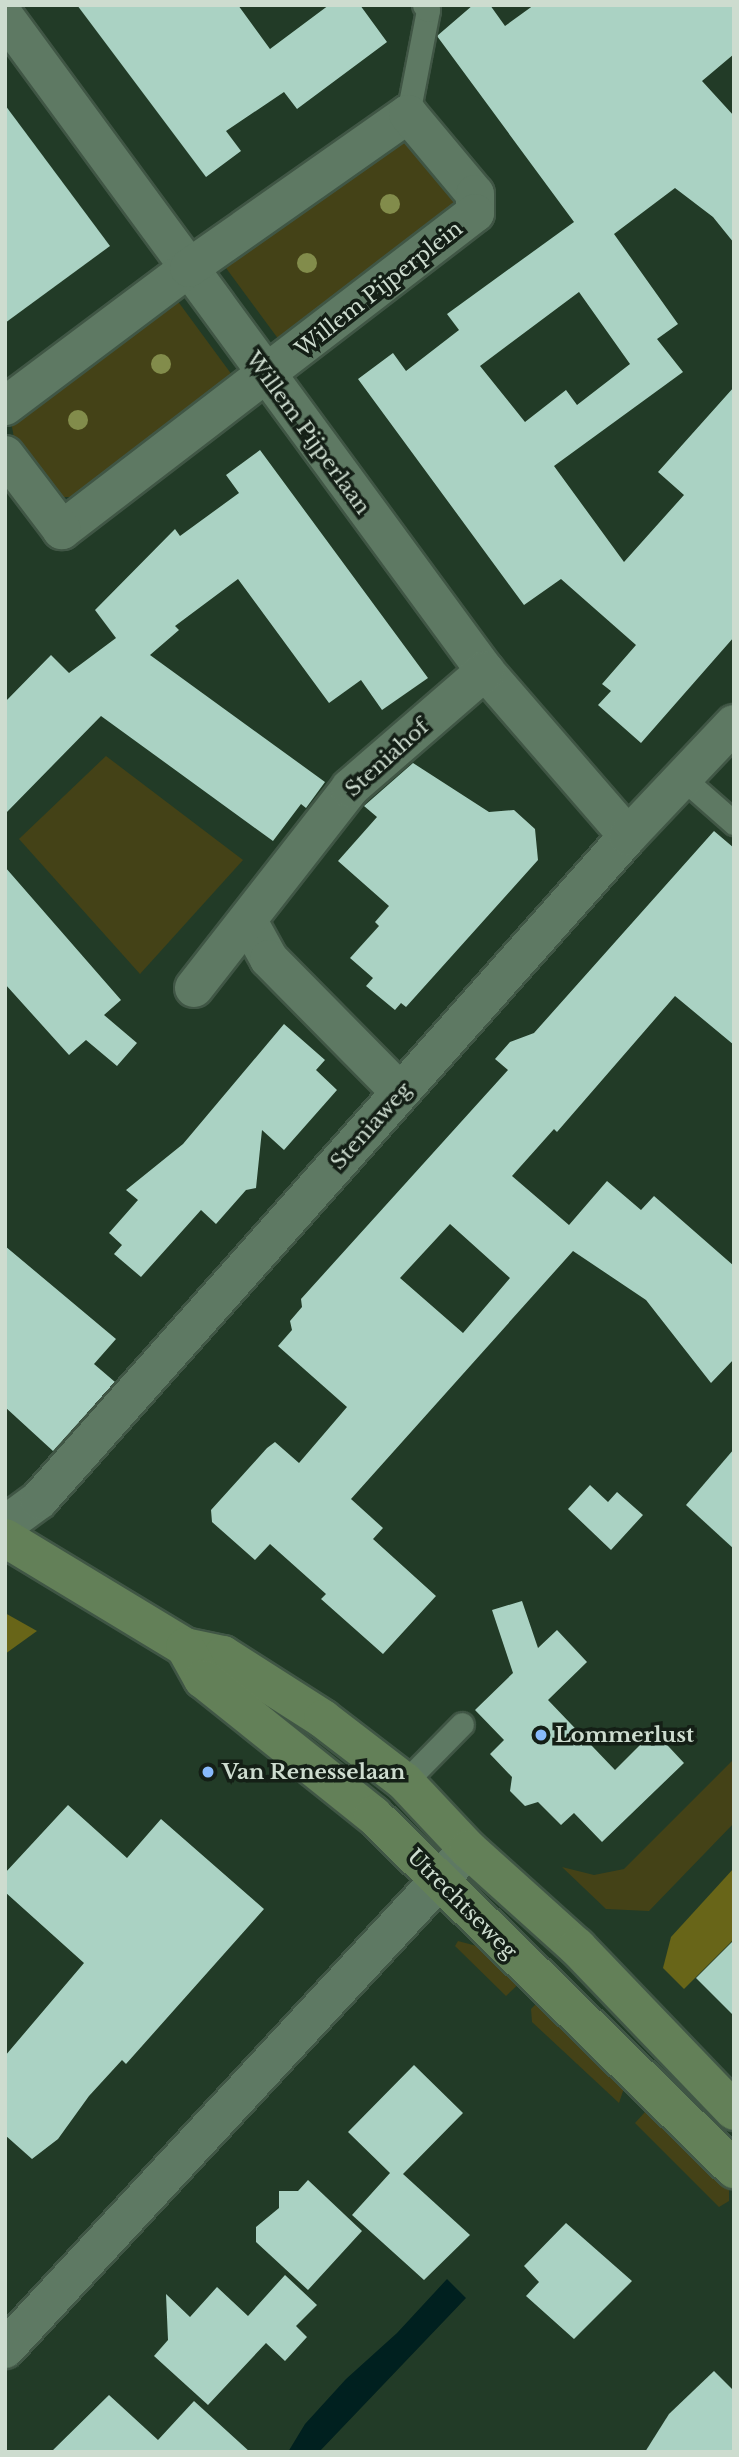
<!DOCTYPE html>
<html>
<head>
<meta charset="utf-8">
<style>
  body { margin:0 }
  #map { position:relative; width:739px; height:2457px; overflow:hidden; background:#223b27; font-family:"Libre Baskerville",serif }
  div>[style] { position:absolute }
  .green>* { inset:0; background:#444217 }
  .forest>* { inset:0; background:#686518 }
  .water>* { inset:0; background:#00201f }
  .building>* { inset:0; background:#aad2c3 }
  .roads { filter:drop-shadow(2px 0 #405645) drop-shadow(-2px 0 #405645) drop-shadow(0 2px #405645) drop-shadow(0 -2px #405645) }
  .lane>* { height:23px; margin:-11.5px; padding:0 11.5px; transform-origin:11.5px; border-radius:11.5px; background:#5e7963 }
  .street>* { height:38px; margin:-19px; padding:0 19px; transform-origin:19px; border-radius:19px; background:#5e7963 }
  .secondary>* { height:38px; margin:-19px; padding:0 19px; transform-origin:19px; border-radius:19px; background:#638058 }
  .trees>* { width:20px; height:20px; margin:-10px; border-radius:50%; background:#828c4b }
  .dots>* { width:19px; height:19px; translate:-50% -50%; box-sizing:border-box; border:4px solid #141f16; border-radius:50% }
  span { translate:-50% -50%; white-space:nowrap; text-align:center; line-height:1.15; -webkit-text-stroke:7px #141f16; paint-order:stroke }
  .street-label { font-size:21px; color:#cddccf }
  .poi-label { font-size:21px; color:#cddccf; font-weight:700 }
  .left { translate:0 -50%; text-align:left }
  .frame { position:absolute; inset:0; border:7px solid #cddccf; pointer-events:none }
</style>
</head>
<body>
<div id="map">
  <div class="green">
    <i style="clip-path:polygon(395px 142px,410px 142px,457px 200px,450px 216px,282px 344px,226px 268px)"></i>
    <i style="clip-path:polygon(174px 296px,232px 375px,77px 497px,58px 497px,16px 449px,10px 416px)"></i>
    <i style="clip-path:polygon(106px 756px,243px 860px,140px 974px,19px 839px)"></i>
    <i style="clip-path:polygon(734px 1759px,734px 1823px,649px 1911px,606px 1909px,562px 1867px,594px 1875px,624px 1869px)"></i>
    <i style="clip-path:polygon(458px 1941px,488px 1949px,524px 1979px,506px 1996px,455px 1946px)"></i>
    <i style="clip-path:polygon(541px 1999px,625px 2085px,619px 2103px,532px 2022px,531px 2009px)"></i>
    <i style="clip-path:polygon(645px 2112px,658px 2115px,729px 2189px,729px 2201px,719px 2207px,635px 2123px)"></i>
  </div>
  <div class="forest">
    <i style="clip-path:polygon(5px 1613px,37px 1631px,5px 1654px)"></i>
    <i style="clip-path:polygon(734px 1868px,734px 1939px,684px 1989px,663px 1968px,671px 1937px)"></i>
  </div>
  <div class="water">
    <i style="clip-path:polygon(447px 2279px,466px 2298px,319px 2452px,288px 2452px,305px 2424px,346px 2379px,397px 2333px)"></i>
  </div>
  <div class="building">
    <i style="clip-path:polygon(77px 5px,238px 5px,270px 49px,329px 5px,360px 5px,387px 42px,297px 109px,284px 92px,226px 131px,241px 151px,206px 177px)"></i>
    <i style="clip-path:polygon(evenodd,473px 5px,490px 5px,505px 26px,534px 5px,734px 5px,734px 54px,702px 81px,734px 116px,734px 243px,713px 217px,675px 188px,614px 234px,678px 324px,657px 339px,683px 372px,554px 466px,624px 562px,684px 495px,658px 472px,734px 387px,734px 637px,641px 743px,598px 705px,611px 691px,602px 684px,636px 645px,561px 579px,524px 605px,358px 379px,393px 353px,406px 371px,459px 330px,447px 314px,574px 222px,437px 36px,473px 5px,579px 292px,630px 364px,577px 405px,566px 390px,525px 422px,480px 366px,579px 292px)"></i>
    <i style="clip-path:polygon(5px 105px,110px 246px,5px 323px)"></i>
    <i style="clip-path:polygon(260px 450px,428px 678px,382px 710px,361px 680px,329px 703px,238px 579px,175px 626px,179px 630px,150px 655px,325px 782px,306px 808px,301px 804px,273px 841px,101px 716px,5px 814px,5px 702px,51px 655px,69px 673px,116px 638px,95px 610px,175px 529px,180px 536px,239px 493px,226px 475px)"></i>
    <i style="clip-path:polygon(413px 763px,489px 812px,514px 810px,535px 829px,538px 860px,406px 1007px,401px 1003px,395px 1010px,366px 986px,373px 978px,350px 958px,379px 926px,375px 922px,389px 906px,338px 861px,377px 817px,364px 806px)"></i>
    <i style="clip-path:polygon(evenodd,714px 831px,734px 848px,734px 1045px,675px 996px,557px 1132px,554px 1129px,512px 1176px,569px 1225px,607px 1181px,641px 1210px,654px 1196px,734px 1266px,734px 1359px,711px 1383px,646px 1300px,573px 1251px,351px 1499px,383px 1528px,373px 1539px,436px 1596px,383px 1654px,321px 1599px,326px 1594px,270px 1544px,255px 1560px,212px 1522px,211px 1510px,267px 1448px,275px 1442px,299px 1463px,347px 1407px,278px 1346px,292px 1330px,290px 1321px,302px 1307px,301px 1299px,508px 1070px,495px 1059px,510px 1042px,534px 1033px,714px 831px,450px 1224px,510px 1278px,463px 1333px,400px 1278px,450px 1224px)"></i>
    <i style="clip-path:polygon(5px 867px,121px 1000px,104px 1015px,137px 1043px,117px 1066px,86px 1040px,69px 1055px,5px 984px)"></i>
    <i style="clip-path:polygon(284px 1024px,325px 1060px,316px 1070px,337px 1090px,284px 1150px,262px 1130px,256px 1188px,246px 1190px,216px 1224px,201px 1210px,141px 1277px,114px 1254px,122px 1245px,109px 1233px,138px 1200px,126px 1190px,183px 1144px)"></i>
    <i style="clip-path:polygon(5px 1246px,116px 1339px,94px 1364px,115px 1382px,53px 1451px,5px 1407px)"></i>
    <i style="clip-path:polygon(734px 1449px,734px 1549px,686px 1505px)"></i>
    <i style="clip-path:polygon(590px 1485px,608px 1502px,617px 1492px,643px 1515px,611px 1550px,568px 1509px)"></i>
    <i style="clip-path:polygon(522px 1601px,538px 1648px,557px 1630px,587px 1662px,548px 1700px,615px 1770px,654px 1731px,684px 1763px,602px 1842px,574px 1813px,561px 1825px,538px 1802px,525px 1806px,510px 1791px,512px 1777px,490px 1754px,504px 1740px,475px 1710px,513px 1673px,492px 1610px)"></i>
    <i style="clip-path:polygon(68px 1805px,127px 1858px,161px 1819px,264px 1909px,126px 2064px,122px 2060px,89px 2096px,58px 2139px,32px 2159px,5px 2135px,5px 2056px,84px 1963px,5px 1892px,5px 1873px)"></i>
    <i style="clip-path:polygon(734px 1940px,734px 2016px,696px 1978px)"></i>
    <i style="clip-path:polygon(414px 2065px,463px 2113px,403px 2174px,470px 2235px,424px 2280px,352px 2215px,390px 2173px,348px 2132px)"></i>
    <i style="clip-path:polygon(308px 2180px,362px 2231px,308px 2290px,256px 2242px,256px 2227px,279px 2208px,279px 2191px,298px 2191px)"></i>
    <i style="clip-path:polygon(566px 2223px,632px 2281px,574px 2339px,526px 2296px,539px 2282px,524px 2266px)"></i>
    <i style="clip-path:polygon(285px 2275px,317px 2305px,296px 2326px,307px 2337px,285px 2361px,266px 2343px,208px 2405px,154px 2356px,168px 2340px,166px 2294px,190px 2317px,217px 2287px,248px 2316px)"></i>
    <i style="clip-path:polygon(714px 2371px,734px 2391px,734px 2452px,645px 2452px,669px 2414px)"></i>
    <i style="clip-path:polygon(109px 2395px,158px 2440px,194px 2401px,250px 2452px,51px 2452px)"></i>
  </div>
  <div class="roads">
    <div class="lane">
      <i style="left:408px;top:114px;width:106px;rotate:-79.1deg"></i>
      <i style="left:428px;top:10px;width:6px;rotate:-129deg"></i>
      <i style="left:685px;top:780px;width:65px;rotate:41.3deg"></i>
      <i style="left:405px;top:1782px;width:81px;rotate:-45.5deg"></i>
    </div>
    <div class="street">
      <i style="left:5px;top:17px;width:811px;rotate:53.72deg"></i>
      <i style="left:485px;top:671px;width:218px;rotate:49.1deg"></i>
      <i style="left:5px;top:406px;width:230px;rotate:-36.9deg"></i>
      <i style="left:189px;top:268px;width:268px;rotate:-35.1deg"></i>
      <i style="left:408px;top:114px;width:104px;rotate:50.1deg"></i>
      <i style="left:475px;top:194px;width:19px;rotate:90deg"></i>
      <i style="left:475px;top:213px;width:521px;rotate:142.49deg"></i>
      <i style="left:62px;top:530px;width:94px;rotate:-127.2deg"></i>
      <i style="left:248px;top:921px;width:43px;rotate:61.1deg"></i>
      <i style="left:269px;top:959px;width:187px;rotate:45.4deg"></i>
      <i style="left:194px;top:988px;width:254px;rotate:-52deg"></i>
      <i style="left:350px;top:788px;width:179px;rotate:-40.9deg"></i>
      <i style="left:5px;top:1525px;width:42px;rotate:-36.3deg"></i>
      <i style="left:39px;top:1500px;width:888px;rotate:-48.43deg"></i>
      <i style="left:628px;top:836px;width:154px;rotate:-46.6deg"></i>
      <i style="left:5px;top:2349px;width:681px;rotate:-47.2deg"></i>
    </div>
    <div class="secondary">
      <i style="left:5px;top:1538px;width:210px;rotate:31.2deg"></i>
      <i style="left:185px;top:1647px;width:39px;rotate:12deg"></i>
      <i style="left:223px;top:1655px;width:119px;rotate:32.6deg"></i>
      <i style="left:323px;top:1719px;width:103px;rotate:37.5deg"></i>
      <i style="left:405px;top:1782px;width:92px;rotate:46.8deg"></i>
      <i style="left:468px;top:1849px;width:147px;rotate:42deg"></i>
      <i style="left:577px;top:1947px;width:227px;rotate:46.2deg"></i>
      <i style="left:185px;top:1647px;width:37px;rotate:61deg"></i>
      <i style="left:203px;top:1679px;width:218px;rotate:38.7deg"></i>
      <i style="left:373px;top:1815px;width:506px;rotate:44.44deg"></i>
    </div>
  </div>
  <div class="trees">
    <i style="left:390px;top:204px"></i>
    <i style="left:307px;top:263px"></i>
    <i style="left:161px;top:364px"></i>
    <i style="left:78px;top:420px"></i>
  </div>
  <div class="dots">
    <i style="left:541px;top:1735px;background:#88bafc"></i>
    <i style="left:208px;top:1772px;background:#88bafc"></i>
  </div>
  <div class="street-label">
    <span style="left:379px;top:289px;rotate:-38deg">Willem Pijperplein</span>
    <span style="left:308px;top:433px;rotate:54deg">Willem Pijperlaan</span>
    <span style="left:387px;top:758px;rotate:-42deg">Steniahof</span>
    <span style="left:371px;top:1126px;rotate:-48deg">Steniaweg</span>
    <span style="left:462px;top:1904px;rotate:45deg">Utrechtseweg</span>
  </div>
  <div class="poi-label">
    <span class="left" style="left:555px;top:1735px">Lommerlust</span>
    <span class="left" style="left:222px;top:1772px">Van Renesselaan</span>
  </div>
  <div class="frame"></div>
</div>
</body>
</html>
